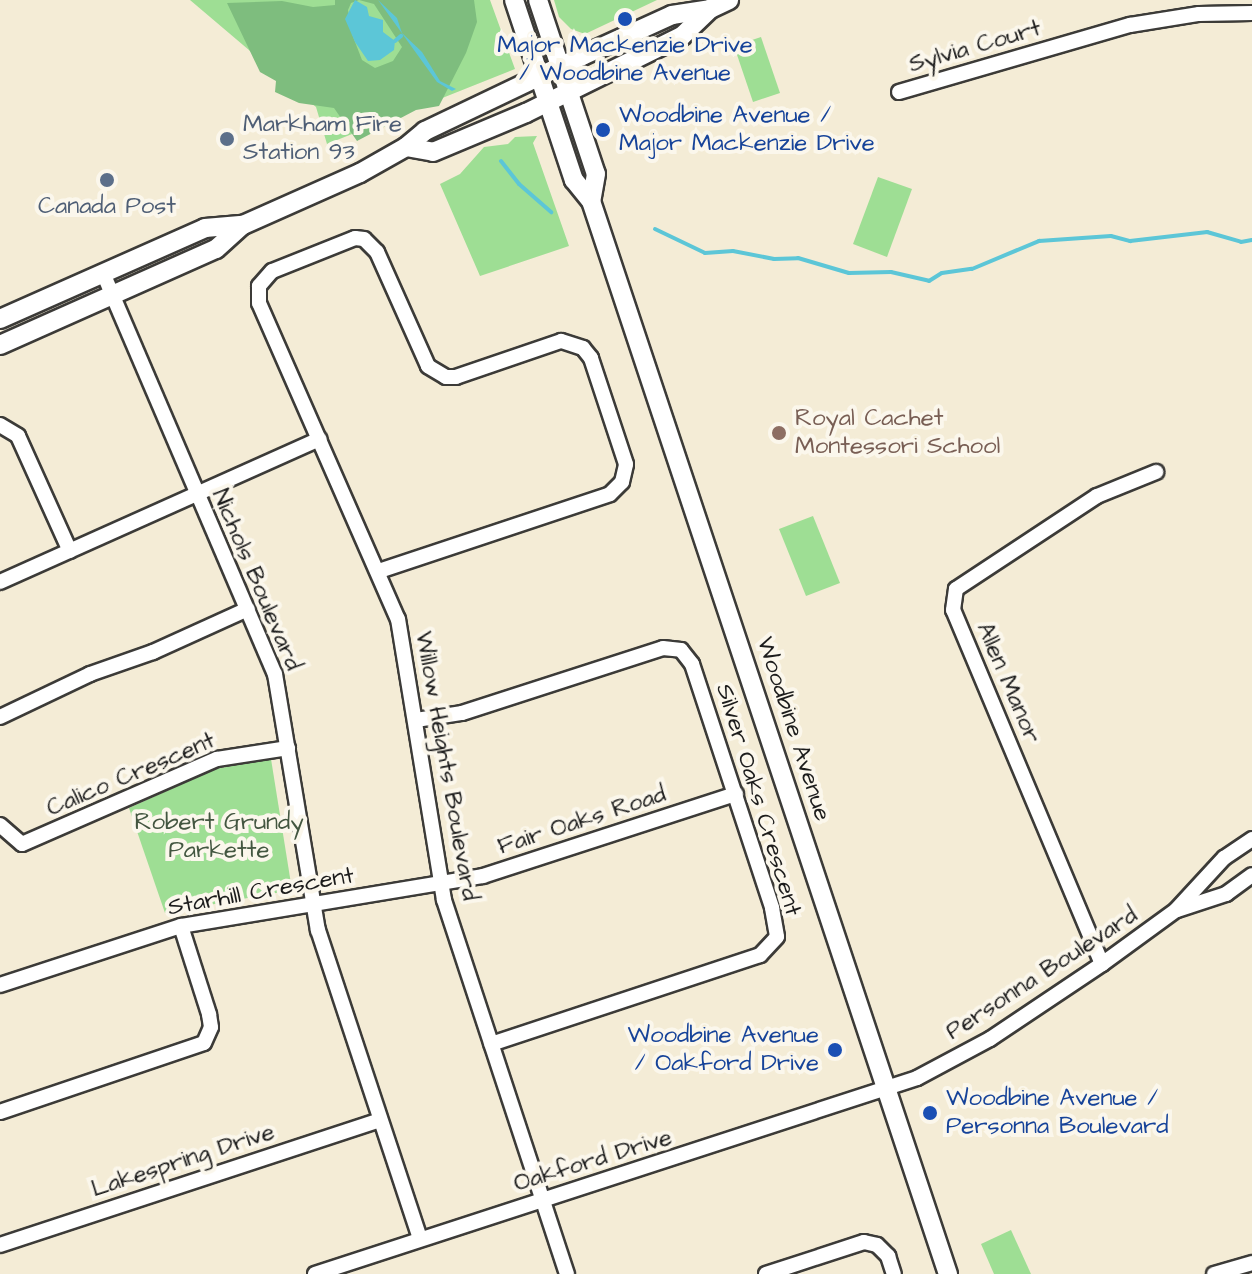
<!DOCTYPE html>
<html>
<head>
<meta charset="utf-8">
<style>
  body { margin:0 }
  #map { position:relative; width:1252px; height:1274px; overflow:hidden; background:#f4ecd6; font-family:"Architects Daughter",sans-serif }
  div>[style] { position:absolute }
  .green>* { inset:0; background:#9ede94 }
  .forest>* { inset:0; background:#7ebd7e }
  .water>* { inset:0; background:#5cc6d7 }
  .stream>* { height:4px; margin:-2px; padding:0 2px; transform-origin:2px; border-radius:2px; background:#5cc6d7 }
  .roads { filter:drop-shadow(2px 0 #3c3b38) drop-shadow(-2px 0 #3c3b38) drop-shadow(0 2px #3c3b38) drop-shadow(0 -2px #3c3b38) }
  .minor>* { height:14px; margin:-7px; padding:0 7px; transform-origin:7px; border-radius:7px; background:#fff }
  .major>* { height:18px; margin:-9px; padding:0 9px; transform-origin:9px; border-radius:9px; background:#fff }
  .dots>* { width:22px; height:22px; translate:-50% -50%; box-sizing:border-box; border:4px solid #fbf7ec; border-radius:50% }
  span { translate:-50% -50%; white-space:nowrap; text-align:center; line-height:1.15; -webkit-text-stroke:8px #fbf7ec; paint-order:stroke }
  .transit-label { font-size:24px; color:#164399 }
  .left { translate:0 -50%; text-align:left }
  .right { translate:-100% -50%; text-align:right }
  .street-label { font-size:24px; color:#1c1c1c }
  .service-label { font-size:24px; color:#4e5e75 }
  .education-label { font-size:24px; color:#785e54 }
  .park-label { font-size:24px; color:#435640 }
</style>
</head>
<body>
<div id="map">
  <div class="green">
    <i style="clip-path:polygon(190px 0,490px 0,515px 69px,327px 144px,316px 107px)"></i>
    <i style="clip-path:polygon(554px 0,657px 0,585px 34px,571px 29px,559px 17px)"></i>
    <i style="clip-path:polygon(761px 37px,780px 93px,753px 102px,734px 46px)"></i>
    <i style="clip-path:polygon(537px 136px,533px 143px,569px 246px,480px 276px,440px 184px,460px 174px,484px 147px,508px 144px,515px 137px)"></i>
    <i style="clip-path:polygon(878px 177px,912px 189px,887px 257px,853px 244px)"></i>
    <i style="clip-path:polygon(813px 516px,840px 583px,806px 596px,779px 529px)"></i>
    <i style="clip-path:polygon(271px 759px,292px 890px,165px 913px,129px 808px,215px 769px)"></i>
    <i style="clip-path:polygon(1011px 1230px,1031px 1274px,994px 1274px,981px 1244px)"></i>
  </div>
  <div class="forest">
    <i style="clip-path:polygon(evenodd,335px 0,474px 0,477px 22px,466px 53px,439px 106px,416px 110px,357px 141px,334px 108px,299px 103px,275px 92px,276px 81px,260px 72px,227px 3px,282px 1px,313px 7px,335px 5px,335px 0,359px 0,374px 4px,402px 47px,393px 61px,375px 68px,362px 60px,352px 34px,348px 10px,351px 3px,359px 0)"></i>
  </div>
  <div class="water">
    <i style="clip-path:polygon(355px 0,367px 7px,369px 16px,383px 20px,383px 32px,395px 41px,394px 50px,380px 60px,368px 61px,355px 42px,345px 19px)"></i>
    <i style="clip-path:polygon(378px 0,397px 18px,402px 33px,422px 52px,440px 81px,456px 89px,452px 91px,437px 82px)"></i>
  </div>
  <div class="stream">
    <i style="left:395px;top:41px;width:8px;rotate:-40deg"></i>
    <i style="left:501px;top:161px;width:29px;rotate:52deg"></i>
    <i style="left:519px;top:184px;width:43px;rotate:41.2deg"></i>
    <i style="left:655px;top:229px;width:55px;rotate:25.6deg"></i>
    <i style="left:705px;top:253px;width:28px;rotate:-4deg"></i>
    <i style="left:733px;top:251px;width:42px;rotate:11deg"></i>
    <i style="left:774px;top:259px;width:24px;rotate:-2deg"></i>
    <i style="left:798px;top:258px;width:53px;rotate:16.4deg"></i>
    <i style="left:849px;top:273px;width:42px;rotate:-1.4deg"></i>
    <i style="left:891px;top:272px;width:39px;rotate:13deg"></i>
    <i style="left:929px;top:281px;width:15px;rotate:-32deg"></i>
    <i style="left:942px;top:273px;width:30px;rotate:-8deg"></i>
    <i style="left:972px;top:269px;width:73px;rotate:-22.7deg"></i>
    <i style="left:1039px;top:241px;width:72px;rotate:-4deg"></i>
    <i style="left:1111px;top:236px;width:20px;rotate:15deg"></i>
    <i style="left:1130px;top:241px;width:78px;rotate:-6.7deg"></i>
    <i style="left:1207px;top:232px;width:35px;rotate:16deg"></i>
    <i style="left:1241px;top:242px;width:11px;rotate:-10deg"></i>
  </div>
  <div class="roads">
    <div class="minor">
      <i style="left:899px;top:92px;width:241px;rotate:-16.2deg"></i>
      <i style="left:1130px;top:25px;width:70px;rotate:-9.1deg"></i>
      <i style="left:1199px;top:14px;width:53px;rotate:-1.1deg"></i>
      <i style="left:103px;top:273px;width:436px;rotate:66.8deg"></i>
      <i style="left:275px;top:674px;width:260px;rotate:80.5deg"></i>
      <i style="left:318px;top:930px;width:325px;rotate:71.7deg"></i>
      <i style="left:0;top:425px;width:21px;rotate:31deg"></i>
      <i style="left:18px;top:436px;width:126px;rotate:65.7deg"></i>
      <i style="left:379px;top:571px;width:243px;rotate:-18.4deg"></i>
      <i style="left:610px;top:494px;width:17px;rotate:-45deg"></i>
      <i style="left:622px;top:482px;width:18px;rotate:-77deg"></i>
      <i style="left:626px;top:464px;width:112px;rotate:-108.3deg"></i>
      <i style="left:591px;top:358px;width:13px;rotate:-129deg"></i>
      <i style="left:583px;top:348px;width:23px;rotate:-162deg"></i>
      <i style="left:561px;top:341px;width:111px;rotate:161.1deg"></i>
      <i style="left:456px;top:377px;width:10px;rotate:180deg"></i>
      <i style="left:446px;top:377px;width:21px;rotate:-149deg"></i>
      <i style="left:428px;top:366px;width:125px;rotate:-114.1deg"></i>
      <i style="left:377px;top:252px;width:18px;rotate:-135deg"></i>
      <i style="left:364px;top:239px;width:9px;rotate:-174deg"></i>
      <i style="left:355px;top:238px;width:89px;rotate:158.3deg"></i>
      <i style="left:272px;top:271px;width:20px;rotate:131deg"></i>
      <i style="left:259px;top:286px;width:17px;rotate:90deg"></i>
      <i style="left:259px;top:303px;width:345px;rotate:66.3deg"></i>
      <i style="left:398px;top:619px;width:285px;rotate:80.7deg"></i>
      <i style="left:444px;top:900px;width:394px;rotate:71.8deg"></i>
      <i style="left:0;top:582px;width:350px;rotate:-24.1deg"></i>
      <i style="left:0;top:717px;width:100px;rotate:-25.5deg"></i>
      <i style="left:90px;top:674px;width:67px;rotate:-19.2deg"></i>
      <i style="left:153px;top:652px;width:104px;rotate:-24.4deg"></i>
      <i style="left:416px;top:720px;width:47px;rotate:-8.7deg"></i>
      <i style="left:462px;top:713px;width:211px;rotate:-17.9deg"></i>
      <i style="left:663px;top:648px;width:18px;rotate:6deg"></i>
      <i style="left:681px;top:650px;width:18px;rotate:52deg"></i>
      <i style="left:692px;top:664px;width:257px;rotate:71.8deg"></i>
      <i style="left:772px;top:908px;width:29px;rotate:80deg"></i>
      <i style="left:777px;top:937px;width:25px;rotate:133deg"></i>
      <i style="left:760px;top:955px;width:283px;rotate:161.7deg"></i>
      <i style="left:0;top:825px;width:29px;rotate:41deg"></i>
      <i style="left:22px;top:844px;width:213px;rotate:-23.6deg"></i>
      <i style="left:217px;top:759px;width:72px;rotate:-8.8deg"></i>
      <i style="left:1177px;top:910px;width:52px;rotate:-18.1deg"></i>
      <i style="left:1226px;top:894px;width:32px;rotate:-36deg"></i>
      <i style="left:1102px;top:964px;width:384px;rotate:-112.8deg"></i>
      <i style="left:953px;top:610px;width:21px;rotate:-82deg"></i>
      <i style="left:956px;top:589px;width:169px;rotate:-33.4deg"></i>
      <i style="left:1097px;top:496px;width:64px;rotate:-22.1deg"></i>
      <i style="left:0;top:985px;width:190px;rotate:-18.1deg"></i>
      <i style="left:181px;top:926px;width:306px;rotate:-9.4deg"></i>
      <i style="left:483px;top:876px;width:266px;rotate:-18deg"></i>
      <i style="left:0;top:1112px;width:215px;rotate:-18.7deg"></i>
      <i style="left:204px;top:1043px;width:17px;rotate:-66deg"></i>
      <i style="left:211px;top:1027px;width:13px;rotate:-99deg"></i>
      <i style="left:209px;top:1014px;width:92px;rotate:-107.7deg"></i>
      <i style="left:0;top:1245px;width:400px;rotate:-18.2deg"></i>
      <i style="left:315px;top:1274px;width:633px;rotate:-18.03deg"></i>
      <i style="left:917px;top:1078px;width:83px;rotate:-28.1deg"></i>
      <i style="left:990px;top:1039px;width:135px;rotate:-33.8deg"></i>
      <i style="left:1102px;top:964px;width:92px;rotate:-36.1deg"></i>
      <i style="left:1176px;top:910px;width:71px;rotate:-47.3deg"></i>
      <i style="left:1224px;top:858px;width:34px;rotate:-34deg"></i>
      <i style="left:766px;top:1274px;width:103px;rotate:-18.1deg"></i>
      <i style="left:864px;top:1242px;width:13px;rotate:13deg"></i>
      <i style="left:877px;top:1245px;width:16px;rotate:45deg"></i>
      <i style="left:888px;top:1256px;width:19px;rotate:72deg"></i>
      <i style="left:1214px;top:1274px;width:40px;rotate:-16deg"></i>
    </div>
    <div class="major">
      <i style="left:514px;top:0;width:190px;rotate:71.6deg"></i>
      <i style="left:574px;top:180px;width:27px;rotate:51deg"></i>
      <i style="left:591px;top:201px;width:1131px;rotate:71.6deg"></i>
      <i style="left:538px;top:0;width:183px;rotate:71.6deg"></i>
      <i style="left:596px;top:174px;width:27px;rotate:100deg"></i>
      <i style="left:406px;top:147px;width:27px;rotate:10deg"></i>
      <i style="left:433px;top:152px;width:101px;rotate:-22.8deg"></i>
      <i style="left:526px;top:113px;width:174px;rotate:-26.3deg"></i>
      <i style="left:682px;top:36px;width:39px;rotate:-44deg"></i>
      <i style="left:0;top:319px;width:224px;rotate:-23.9deg"></i>
      <i style="left:205px;top:228px;width:38px;rotate:-5deg"></i>
      <i style="left:0;top:345px;width:236px;rotate:-24deg"></i>
      <i style="left:216px;top:249px;width:36px;rotate:-42deg"></i>
      <i style="left:243px;top:225px;width:128px;rotate:-24deg"></i>
      <i style="left:360px;top:173px;width:53px;rotate:-29.5deg"></i>
      <i style="left:406px;top:147px;width:25px;rotate:-40deg"></i>
      <i style="left:425px;top:131px;width:174px;rotate:-25.5deg"></i>
      <i style="left:582px;top:56px;width:99px;rotate:-24.5deg"></i>
      <i style="left:672px;top:15px;width:38px;rotate:-9deg"></i>
      <i style="left:710px;top:9px;width:21px;rotate:-25deg"></i>
    </div>
  </div>
  <div class="dots">
    <i style="left:625px;top:19px;background:#1a4fb4"></i>
    <i style="left:603px;top:130px;background:#1a4fb4"></i>
    <i style="left:227px;top:139px;background:#5c6f8a"></i>
    <i style="left:107px;top:180px;background:#5c6f8a"></i>
    <i style="left:779px;top:433px;background:#8d6e63"></i>
    <i style="left:835px;top:1050px;background:#1a4fb4"></i>
    <i style="left:930px;top:1113px;background:#1a4fb4"></i>
  </div>
  <div class="transit-label">
    <span style="left:625px;top:60px">Major Mackenzie Drive<br>/ Woodbine Avenue</span>
    <span class="left" style="left:619px;top:130px">Woodbine Avenue /<br>Major Mackenzie Drive</span>
    <span class="right" style="left:819px;top:1050px">Woodbine Avenue<br>/ Oakford Drive</span>
    <span class="left" style="left:946px;top:1113px">Woodbine Avenue /<br>Personna Boulevard</span>
  </div>
  <div class="street-label">
    <span style="left:975px;top:47px;rotate:-16deg">Sylvia Court</span>
    <span style="left:256px;top:580px;rotate:67deg">Nichols Boulevard</span>
    <span style="left:1008px;top:683px;rotate:67deg">Allen Manor</span>
    <span style="left:793px;top:729px;rotate:72deg">Woodbine Avenue</span>
    <span style="left:446px;top:766px;rotate:80deg">Willow Heights Boulevard</span>
    <span style="left:131px;top:775px;rotate:-23deg">Calico Crescent</span>
    <span style="left:758px;top:800px;rotate:73deg">Silver Oaks Crescent</span>
    <span style="left:582px;top:821px;rotate:-18deg">Fair Oaks Road</span>
    <span style="left:261px;top:892px;rotate:-10deg">Starhill Crescent</span>
    <span style="left:1042px;top:974px;rotate:-33deg">Personna Boulevard</span>
    <span style="left:183px;top:1161px;rotate:-18deg">Lakespring Drive</span>
    <span style="left:593px;top:1161px;rotate:-17deg">Oakford Drive</span>
  </div>
  <div class="service-label">
    <span class="left" style="left:243px;top:139px">Markham Fire<br>Station 93</span>
    <span style="left:107px;top:207px">Canada Post</span>
  </div>
  <div class="education-label">
    <span class="left" style="left:795px;top:433px">Royal Cachet<br>Montessori School</span>
  </div>
  <div class="park-label">
    <span style="left:219px;top:837px">Robert Grundy<br>Parkette</span>
  </div>
</div>
</body>
</html>
